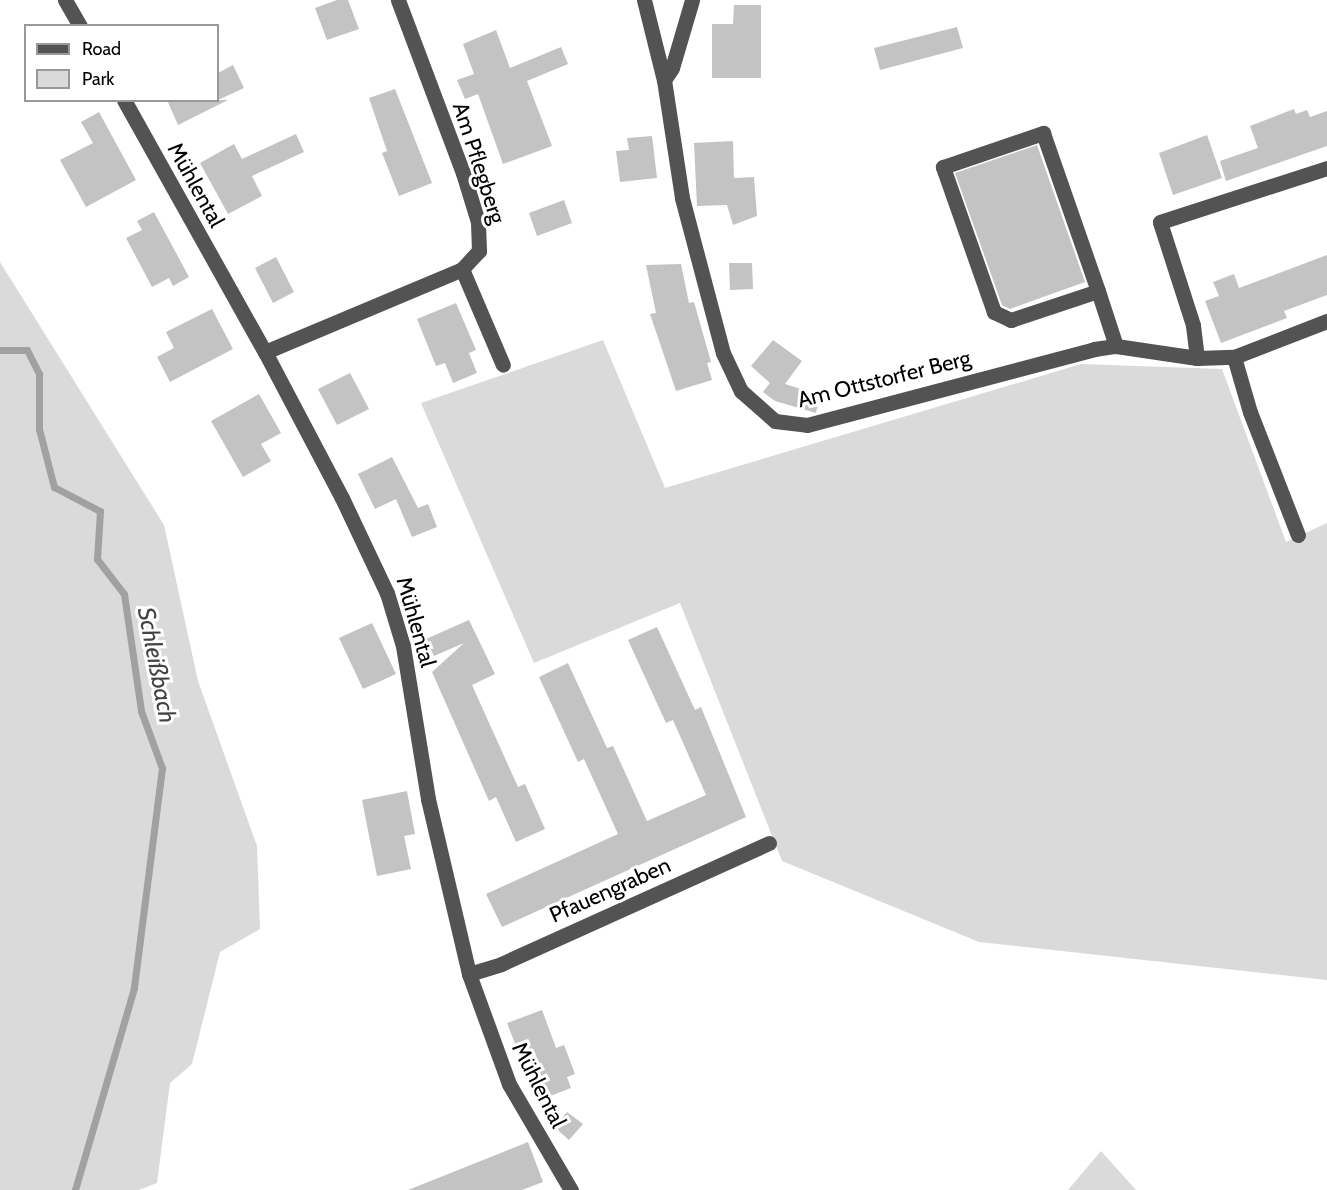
<!DOCTYPE html>
<html>
<head>
<meta charset="utf-8">
<style>
  body { margin:0 }
  #map { position:relative; width:1327px; height:1190px; overflow:hidden; background:#fff; font-family:Cabin,sans-serif }
  div>[style] { position:absolute }
  .green>* { inset:0; background:#dadada }
  .stream>* { height:7px; margin:-3.5px; padding:0 3.5px; transform-origin:3.5px; border-radius:3.5px; background:#a1a1a1 }
  .building>* { inset:0; background:#c3c3c3 }
  .minor>* { height:15px; margin:-7.5px; padding:0 7.5px; transform-origin:7.5px; border-radius:7.5px; background:#535353 }
  span { translate:-50% -50%; white-space:nowrap; text-align:center; line-height:1.15; -webkit-text-stroke:6px #fff; paint-order:stroke }
  .street-label { font-size:22px; color:#000 }
  .water-label { font-size:24px; color:#424242; font-style:italic }
  .legend { position:absolute; left:24px; top:24px; width:195px; height:78px; box-sizing:border-box; background:#fff; border:2px solid #999; margin:0; padding:8px 10px; list-style:none; font-size:18px; color:#000 }
  .legend li { display:flex; align-items:center; gap:12px; height:30px }
  .legend b { width:30px; border:2px solid #999 }
</style>
</head>
<body>
<div id="map">
  <div class="green">
    <i style="clip-path:polygon(0 262px,164px 525px,198px 681px,257px 846px,260px 929px,220px 952px,192px 1064px,170px 1083px,157px 1183px,139px 1190px,0 1190px)"></i>
    <i style="clip-path:polygon(603px 340px,665px 488px,1081px 364px,1222px 369px,1286px 542px,1327px 523px,1327px 980px,979px 942px,782px 861px,680px 603px,534px 663px,421px 403px)"></i>
    <i style="clip-path:polygon(1101px 1151px,1136px 1190px,1068px 1190px)"></i>
  </div>
  <div class="stream">
    <i style="left:0;top:350px;width:27px"></i>
    <i style="left:27px;top:350px;width:27px;rotate:63deg"></i>
    <i style="left:39px;top:374px;width:55px;rotate:90deg"></i>
    <i style="left:39px;top:429px;width:60px;rotate:75.5deg"></i>
    <i style="left:54px;top:487px;width:52px;rotate:27.6deg"></i>
    <i style="left:100px;top:511px;width:48px;rotate:93.6deg"></i>
    <i style="left:97px;top:559px;width:44px;rotate:52.4deg"></i>
    <i style="left:124px;top:594px;width:118px;rotate:81.7deg"></i>
    <i style="left:141px;top:711px;width:61px;rotate:69.8deg"></i>
    <i style="left:162px;top:768px;width:222px;rotate:97.3deg"></i>
    <i style="left:134px;top:988px;width:210px;rotate:106.3deg"></i>
  </div>
  <div class="building">
    <i style="clip-path:polygon(337px 0,348px 0,359px 29px,327px 40px,315px 8px)"></i>
    <i style="clip-path:polygon(734px 5px,761px 5px,761px 78px,712px 78px,712px 24px,733px 24px)"></i>
    <i style="clip-path:polygon(957px 27px,963px 48px,880px 70px,874px 48px)"></i>
    <i style="clip-path:polygon(496px 30px,510px 68px,561px 47px,568px 64px,527px 81px,552px 146px,503px 164px,478px 94px,465px 99px,457px 80px,474px 74px,463px 44px)"></i>
    <i style="clip-path:polygon(233px 65px,244px 88px,218px 100px,228px 100px,178px 125px,167px 100px,218px 100px,218px 73px)"></i>
    <i style="clip-path:polygon(395px 89px,432px 183px,399px 196px,382px 153px,387px 151px,369px 98px)"></i>
    <i style="clip-path:polygon(1294px 109px,1296px 114px,1307px 110px,1310px 117px,1327px 111px,1327px 146px,1226px 181px,1220px 161px,1258px 148px,1250px 126px)"></i>
    <i style="clip-path:polygon(99px 112px,136px 180px,86px 207px,60px 160px,93px 143px,81px 122px)"></i>
    <i style="clip-path:polygon(296px 134px,304px 152px,252px 176px,262px 196px,228px 214px,200px 163px,234px 144px,242px 159px)"></i>
    <i style="clip-path:polygon(1207px 135px,1222px 178px,1173px 195px,1159px 153px)"></i>
    <i style="clip-path:polygon(652px 136px,657px 178px,620px 182px,616px 151px,629px 150px,627px 138px)"></i>
    <i style="clip-path:polygon(733px 141px,734px 178px,754px 177px,757px 216px,733px 225px,727px 205px,697px 206px,694px 143px)"></i>
    <i style="clip-path:polygon(1037px 145px,1085px 282px,1010px 309px,1002px 305px,955px 173px)"></i>
    <i style="clip-path:polygon(564px 200px,572px 223px,537px 236px,529px 213px)"></i>
    <i style="clip-path:polygon(154px 212px,189px 277px,173px 286px,169px 278px,152px 287px,126px 238px,142px 230px,137px 221px)"></i>
    <i style="clip-path:polygon(1327px 255px,1327px 295px,1284px 311px,1287px 318px,1221px 343px,1205px 301px,1219px 296px,1213px 282px,1234px 274px,1239px 288px)"></i>
    <i style="clip-path:polygon(276px 257px,294px 292px,273px 303px,255px 268px)"></i>
    <i style="clip-path:polygon(729px 263px,752px 263px,753px 289px,730px 290px)"></i>
    <i style="clip-path:polygon(681px 264px,689px 303px,694px 302px,711px 362px,707px 363px,712px 380px,676px 391px,650px 314px,656px 313px,646px 265px)"></i>
    <i style="clip-path:polygon(456px 303px,476px 350px,469px 353px,477px 373px,453px 383px,445px 363px,436px 366px,417px 319px)"></i>
    <i style="clip-path:polygon(212px 309px,233px 349px,170px 382px,157px 357px,174px 348px,166px 332px)"></i>
    <i style="clip-path:polygon(773px 340px,802px 361px,785px 384px,820px 395px,816px 413px,775px 401px,763px 392px,770px 383px,751px 366px)"></i>
    <i style="clip-path:polygon(350px 373px,369px 409px,337px 425px,318px 389px)"></i>
    <i style="clip-path:polygon(259px 394px,281px 433px,261px 444px,271px 461px,243px 477px,211px 421px)"></i>
    <i style="clip-path:polygon(392px 457px,418px 508px,428px 504px,437px 527px,412px 537px,396px 499px,375px 509px,358px 474px)"></i>
    <i style="clip-path:polygon(469px 620px,495px 674px,472px 685px,518px 787px,525px 784px,545px 829px,516px 842px,496px 797px,489px 801px,432px 672px,464px 643px,434px 656px,426px 639px)"></i>
    <i style="clip-path:polygon(372px 623px,396px 674px,363px 689px,339px 638px)"></i>
    <i style="clip-path:polygon(657px 627px,695px 710px,701px 707px,746px 817px,502px 927px,486px 894px,618px 834px,584px 759px,578px 762px,539px 677px,568px 663px,607px 748px,613px 746px,647px 821px,706px 795px,673px 720px,666px 723px,628px 640px)"></i>
    <i style="clip-path:polygon(407px 791px,415px 834px,404px 836px,411px 869px,377px 876px,362px 800px)"></i>
    <i style="clip-path:polygon(542px 1010px,556px 1048px,564px 1045px,575px 1074px,567px 1077px,571px 1088px,537px 1101px,507px 1023px)"></i>
    <i style="clip-path:polygon(567px 1112px,583px 1124px,569px 1140px,554px 1127px)"></i>
    <i style="clip-path:polygon(528px 1142px,543px 1182px,522px 1190px,408px 1190px)"></i>
  </div>
  <div class="minor">
    <i style="left:65px;top:0;width:30px;rotate:60deg"></i>
    <i style="left:644px;top:0;width:82px;rotate:76deg"></i>
    <i style="left:664px;top:80px;width:119px;rotate:81.3deg"></i>
    <i style="left:682px;top:198px;width:160px;rotate:75.2deg"></i>
    <i style="left:723px;top:353px;width:42px;rotate:64.7deg"></i>
    <i style="left:741px;top:391px;width:45px;rotate:41.4deg"></i>
    <i style="left:775px;top:421px;width:32px;rotate:7deg"></i>
    <i style="left:807px;top:425px;width:297px;rotate:-14.8deg"></i>
    <i style="left:1094px;top:349px;width:22px;rotate:-8deg"></i>
    <i style="left:1116px;top:346px;width:82px;rotate:8.4deg"></i>
    <i style="left:1197px;top:358px;width:37px;rotate:-2deg"></i>
    <i style="left:1234px;top:357px;width:100px;rotate:-21.2deg"></i>
    <i style="left:664px;top:80px;width:14px;rotate:-56deg"></i>
    <i style="left:672px;top:68px;width:71px;rotate:-73.6deg"></i>
    <i style="left:124px;top:100px;width:289px;rotate:60.8deg"></i>
    <i style="left:265px;top:352px;width:165px;rotate:62.2deg"></i>
    <i style="left:342px;top:498px;width:105px;rotate:64.7deg"></i>
    <i style="left:387px;top:593px;width:55px;rotate:73.2deg"></i>
    <i style="left:403px;top:646px;width:155px;rotate:80.7deg"></i>
    <i style="left:428px;top:799px;width:180px;rotate:76.8deg"></i>
    <i style="left:469px;top:974px;width:117px;rotate:70deg"></i>
    <i style="left:509px;top:1084px;width:123px;rotate:59.7deg"></i>
    <i style="left:462px;top:269px;width:104px;rotate:66.9deg"></i>
    <i style="left:1098px;top:291px;width:92px;rotate:161.6deg"></i>
    <i style="left:1011px;top:320px;width:19px;rotate:-155deg"></i>
    <i style="left:994px;top:312px;width:154px;rotate:-109.4deg"></i>
    <i style="left:943px;top:167px;width:106px;rotate:-18.8deg"></i>
    <i style="left:1043px;top:133px;width:167px;rotate:70.8deg"></i>
    <i style="left:1098px;top:291px;width:58px;rotate:71.9deg"></i>
    <i style="left:265px;top:352px;width:214px;rotate:-22.8deg"></i>
    <i style="left:462px;top:269px;width:25px;rotate:-47deg"></i>
    <i style="left:479px;top:251px;width:29px;rotate:-92deg"></i>
    <i style="left:478px;top:222px;width:51px;rotate:-107deg"></i>
    <i style="left:463px;top:173px;width:185px;rotate:-110.6deg"></i>
    <i style="left:1234px;top:357px;width:57px;rotate:73.8deg"></i>
    <i style="left:1250px;top:412px;width:132px;rotate:68.7deg"></i>
    <i style="left:1197px;top:358px;width:33px;rotate:-97deg"></i>
    <i style="left:1193px;top:325px;width:108px;rotate:-107.8deg"></i>
    <i style="left:1160px;top:222px;width:176px;rotate:-17.9deg"></i>
    <i style="left:469px;top:974px;width:34px;rotate:-17deg"></i>
    <i style="left:501px;top:964px;width:294px;rotate:-24.3deg"></i>
  </div>
  <div class="street-label">
    <span style="left:479px;top:163px;rotate:72deg">Am Pflegberg</span>
    <span style="left:196px;top:185px;rotate:61deg">Mühlental</span>
    <span style="left:884px;top:379px;rotate:-14deg">Am Ottstorfer Berg</span>
    <span style="left:416px;top:622px;rotate:74deg">Mühlental</span>
    <span style="left:610px;top:890px;rotate:-24deg">Pfauengraben</span>
    <span style="left:539px;top:1085px;rotate:63deg">Mühlental</span>
  </div>
  <div class="water-label">
    <span style="left:157px;top:665px;rotate:79deg">Schleißbach</span>
  </div>
  <ul class="legend">
  <li><b style="height:8px;background:#535353"></b>Road</li>
  <li><b style="height:16px;background:#dadada"></b>Park</li>
  </ul>
</div>
</body>
</html>
